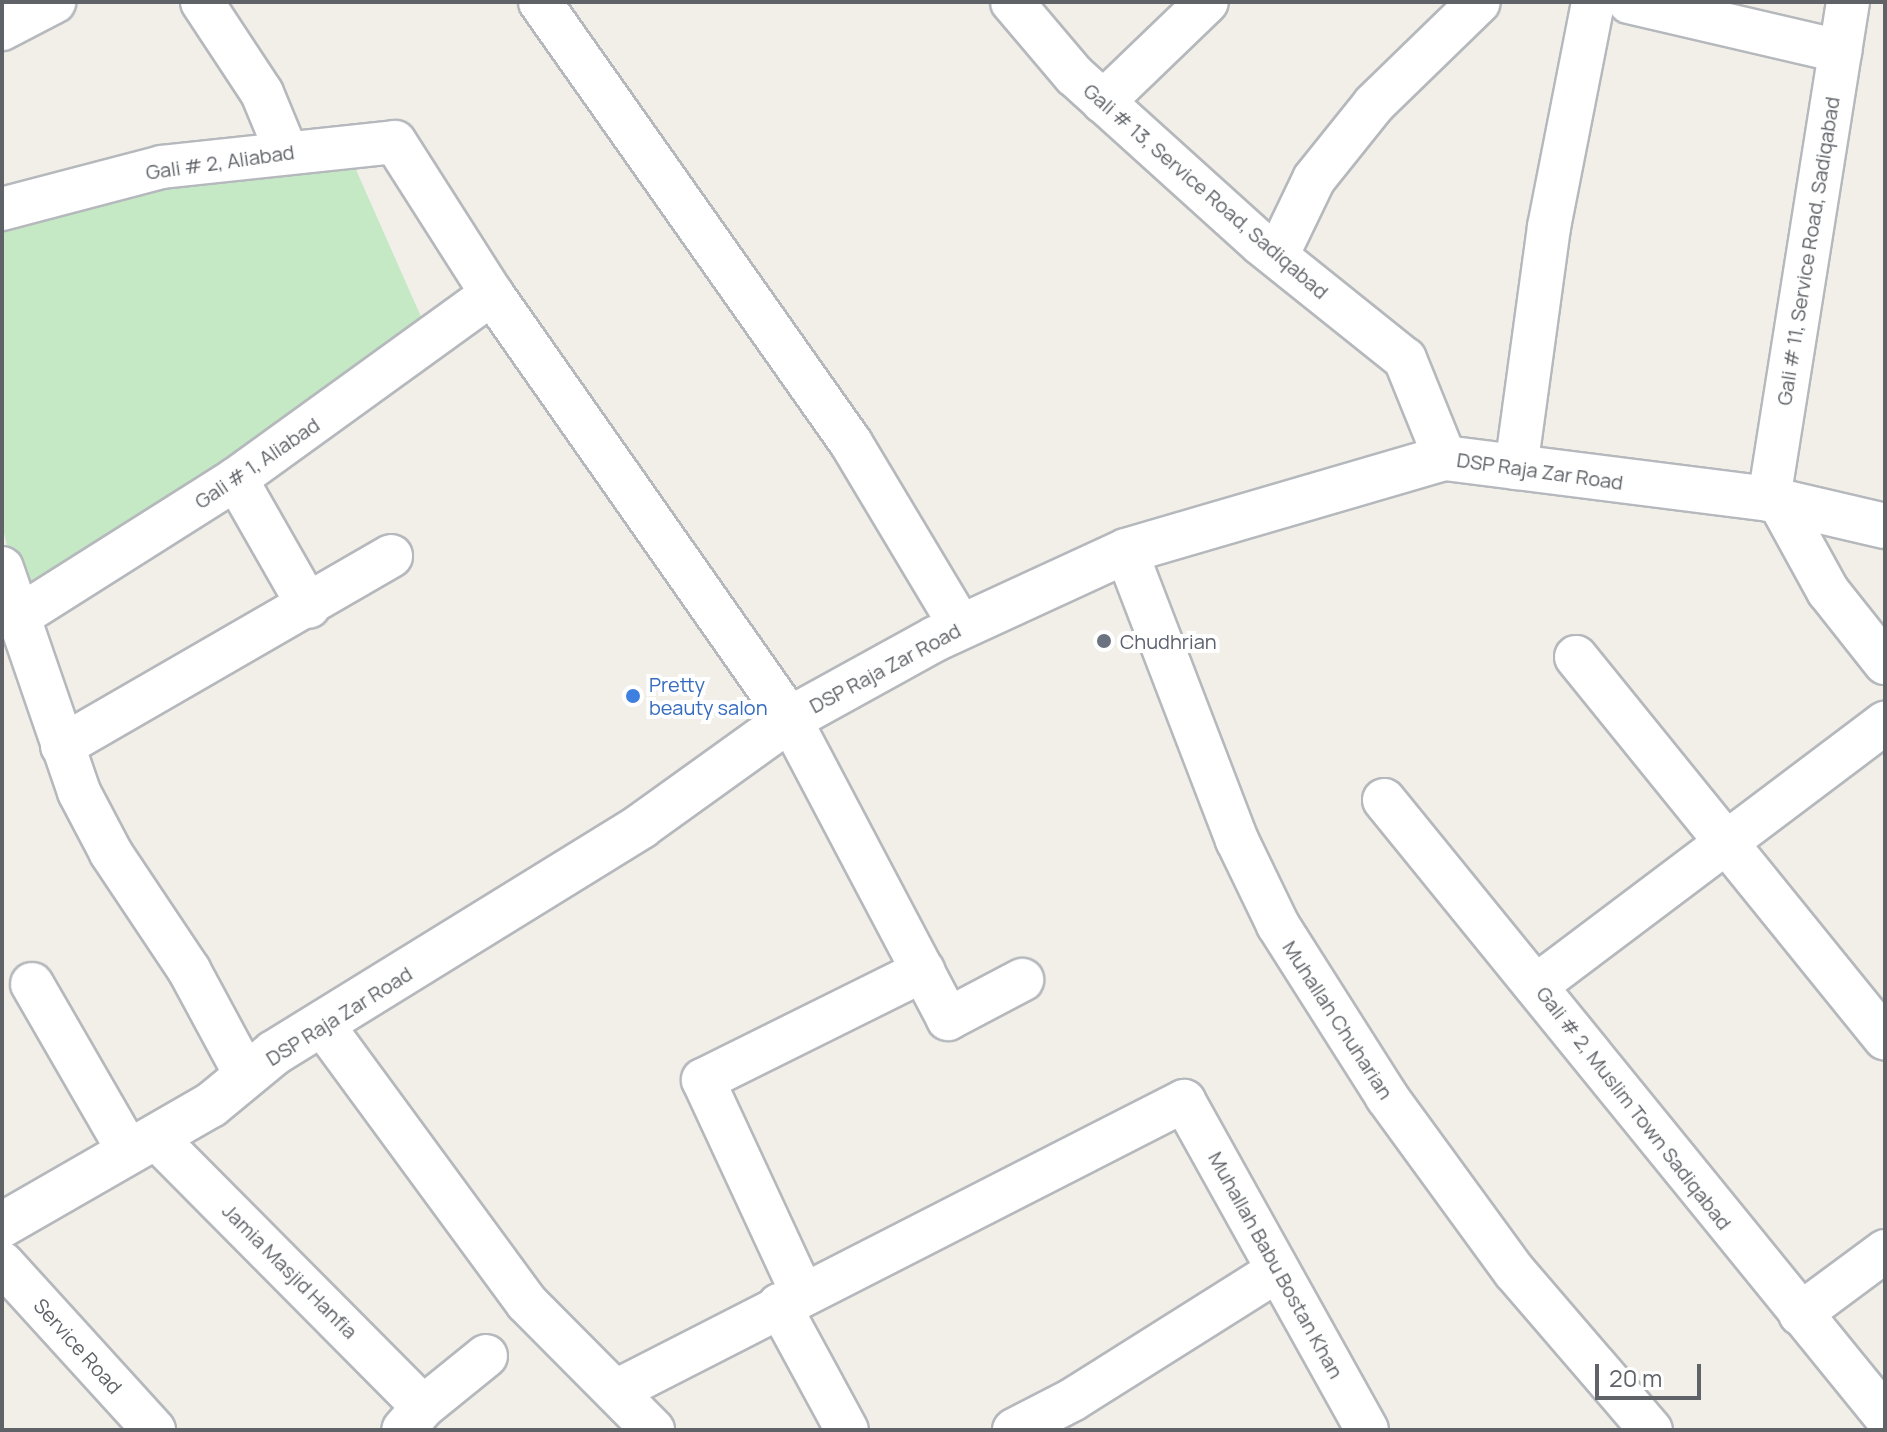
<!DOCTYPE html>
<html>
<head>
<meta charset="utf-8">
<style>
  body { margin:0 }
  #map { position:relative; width:1887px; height:1432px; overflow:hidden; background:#f1efe8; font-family:Manrope,sans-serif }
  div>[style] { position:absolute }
  .green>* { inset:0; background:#c5e8c5 }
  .roads { filter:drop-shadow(2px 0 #b5b8bc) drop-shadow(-2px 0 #b5b8bc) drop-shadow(0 2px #b5b8bc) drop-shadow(0 -2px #b5b8bc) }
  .minor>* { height:42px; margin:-21px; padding:0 21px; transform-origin:21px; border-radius:21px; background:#fff }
  .tertiary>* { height:44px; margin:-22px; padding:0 22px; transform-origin:22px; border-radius:22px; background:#fff }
  .dots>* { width:22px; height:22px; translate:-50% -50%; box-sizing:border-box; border:4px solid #fff; border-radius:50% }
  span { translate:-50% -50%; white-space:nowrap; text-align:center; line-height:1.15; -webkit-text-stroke:8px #fff; paint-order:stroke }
  .street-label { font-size:20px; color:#5f6368 }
  .worship-label { font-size:20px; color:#5b616d }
  .left { translate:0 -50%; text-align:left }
  .shop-label { font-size:20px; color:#366cbe }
  .frame { position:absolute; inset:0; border:4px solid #5f6368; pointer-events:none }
  .scale { position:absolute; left:1595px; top:1364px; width:106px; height:36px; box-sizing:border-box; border:4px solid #5f6368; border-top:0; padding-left:10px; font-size:24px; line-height:28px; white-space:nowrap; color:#5f6368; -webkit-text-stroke:6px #fff; paint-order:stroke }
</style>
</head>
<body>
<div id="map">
  <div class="green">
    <i style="clip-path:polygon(353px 163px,426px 328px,20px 602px,2px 524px,2px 218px,192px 173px)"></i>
  </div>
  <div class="roads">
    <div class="minor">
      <i style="left:202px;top:2px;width:109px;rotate:56.6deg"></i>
      <i style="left:262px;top:93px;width:63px;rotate:67.5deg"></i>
      <i style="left:540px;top:2px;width:540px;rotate:54.81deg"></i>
      <i style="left:851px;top:443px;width:214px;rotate:59.1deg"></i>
      <i style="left:1012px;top:2px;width:96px;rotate:49.7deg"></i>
      <i style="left:1074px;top:75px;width:251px;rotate:42.1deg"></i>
      <i style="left:1260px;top:243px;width:186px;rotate:38.7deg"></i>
      <i style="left:1405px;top:359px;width:107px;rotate:68deg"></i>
      <i style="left:1629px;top:2px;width:217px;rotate:13.1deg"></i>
      <i style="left:2px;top:29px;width:59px;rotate:-27.4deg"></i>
      <i style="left:1103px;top:102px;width:144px;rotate:-43.9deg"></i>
      <i style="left:2px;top:209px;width:165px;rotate:-14.7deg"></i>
      <i style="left:162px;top:167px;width:234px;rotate:-6.1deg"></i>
      <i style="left:395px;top:142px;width:180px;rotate:57.5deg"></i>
      <i style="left:492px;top:294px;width:519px;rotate:54.96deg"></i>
      <i style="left:790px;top:719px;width:339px;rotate:62.2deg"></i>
      <i style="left:948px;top:1019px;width:84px;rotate:-27.8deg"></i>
      <i style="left:1277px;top:256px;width:85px;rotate:-64.3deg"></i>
      <i style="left:1314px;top:179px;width:96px;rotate:-51.3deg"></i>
      <i style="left:1374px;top:104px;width:146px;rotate:-44.2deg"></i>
      <i style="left:1516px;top:468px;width:243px;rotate:-82.2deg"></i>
      <i style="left:1549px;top:227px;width:229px;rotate:-78.9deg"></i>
      <i style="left:236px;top:479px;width:147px;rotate:60.3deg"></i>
      <i style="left:1769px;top:499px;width:503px;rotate:-80.97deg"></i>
      <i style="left:1779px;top:502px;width:102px;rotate:61.2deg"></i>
      <i style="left:1828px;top:591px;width:92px;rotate:51.6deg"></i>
      <i style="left:1126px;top:551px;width:310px;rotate:69deg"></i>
      <i style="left:1237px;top:840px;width:94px;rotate:64.2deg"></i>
      <i style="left:1278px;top:925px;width:204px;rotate:57.6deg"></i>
      <i style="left:1387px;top:1097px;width:215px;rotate:53.9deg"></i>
      <i style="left:1514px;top:1271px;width:210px;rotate:49.3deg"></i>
      <i style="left:2px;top:568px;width:237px;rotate:71deg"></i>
      <i style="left:79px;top:792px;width:69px;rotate:62.3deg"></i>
      <i style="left:111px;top:853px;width:141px;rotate:56.3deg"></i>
      <i style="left:189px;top:970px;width:120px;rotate:61.7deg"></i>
      <i style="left:12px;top:608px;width:17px;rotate:7deg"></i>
      <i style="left:29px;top:610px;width:245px;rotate:-32.3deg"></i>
      <i style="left:236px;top:479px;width:316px;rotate:-35.9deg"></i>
      <i style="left:1576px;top:657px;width:491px;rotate:51deg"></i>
      <i style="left:62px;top:746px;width:380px;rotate:-30deg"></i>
      <i style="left:1384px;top:800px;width:794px;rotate:50.88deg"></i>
      <i style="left:32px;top:984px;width:194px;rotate:60deg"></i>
      <i style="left:1537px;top:985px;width:436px;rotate:-37deg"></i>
      <i style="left:322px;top:1024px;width:346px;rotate:53.7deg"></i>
      <i style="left:527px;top:1303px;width:179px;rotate:45.2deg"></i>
      <i style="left:155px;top:1137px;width:380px;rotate:45.2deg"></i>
      <i style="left:423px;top:1407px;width:30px;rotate:131deg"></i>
      <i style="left:2px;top:1263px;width:226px;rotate:47.7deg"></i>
      <i style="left:802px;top:1293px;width:235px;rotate:-114.9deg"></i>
      <i style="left:703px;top:1080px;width:246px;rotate:-26.4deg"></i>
      <i style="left:779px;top:1305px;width:142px;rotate:61.5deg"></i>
      <i style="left:1800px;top:1314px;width:106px;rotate:-36.5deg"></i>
      <i style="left:616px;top:1391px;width:638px;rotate:-27.05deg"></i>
      <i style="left:1184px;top:1101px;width:376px;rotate:60.9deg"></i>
      <i style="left:423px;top:1407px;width:81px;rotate:-39deg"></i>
      <i style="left:1014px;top:1430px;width:65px;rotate:-27.3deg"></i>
      <i style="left:1072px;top:1400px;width:242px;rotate:-32.2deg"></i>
    </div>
    <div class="tertiary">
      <i style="left:2px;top:1225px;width:241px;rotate:-29.9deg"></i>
      <i style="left:211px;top:1105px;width:82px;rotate:-39.5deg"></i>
      <i style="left:274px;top:1053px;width:432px;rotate:-31.7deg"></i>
      <i style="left:641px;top:826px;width:183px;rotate:-35.7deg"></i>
      <i style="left:790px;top:719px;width:166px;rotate:-28.9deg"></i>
      <i style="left:935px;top:639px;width:210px;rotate:-24.7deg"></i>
      <i style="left:1126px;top:551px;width:332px;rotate:-16.3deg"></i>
      <i style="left:1445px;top:458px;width:327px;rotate:7.2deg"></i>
      <i style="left:1769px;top:499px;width:119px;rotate:13.1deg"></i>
    </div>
  </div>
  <div class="dots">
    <i style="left:1104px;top:641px;background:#6b7280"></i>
    <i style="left:633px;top:696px;background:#3f7fe0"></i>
  </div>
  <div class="street-label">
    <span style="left:220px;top:162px;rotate:-8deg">Gali # 2, Aliabad</span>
    <span style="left:1206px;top:191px;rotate:41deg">Gali # 13, Service Road, Sadiqabad</span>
    <span style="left:1808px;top:251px;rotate:-81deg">Gali # 11, Service Road, Sadiqabad</span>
    <span style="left:257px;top:463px;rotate:-34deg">Gali # 1, Aliabad</span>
    <span style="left:1540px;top:471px;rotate:8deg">DSP Raja Zar Road</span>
    <span style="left:885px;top:668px;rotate:-28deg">DSP Raja Zar Road</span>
    <span style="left:339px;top:1016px;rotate:-32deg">DSP Raja Zar Road</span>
    <span style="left:1338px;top:1020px;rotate:57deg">Muhallah Chuharian</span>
    <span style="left:1634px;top:1108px;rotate:52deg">Gali # 2, Muslim Town Sadiqabad</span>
    <span style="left:1276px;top:1265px;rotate:61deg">Muhallah Babu Bostan Khan</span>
    <span style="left:290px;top:1271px;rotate:45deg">Jamia Masjid Hanfia</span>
    <span style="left:78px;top:1346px;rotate:48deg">Service Road</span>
  </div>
  <div class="worship-label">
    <span class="left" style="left:1120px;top:641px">Chudhrian</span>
  </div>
  <div class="shop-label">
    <span class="left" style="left:649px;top:696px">Pretty<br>beauty salon</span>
  </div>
  <div class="frame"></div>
  <div class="scale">20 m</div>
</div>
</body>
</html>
